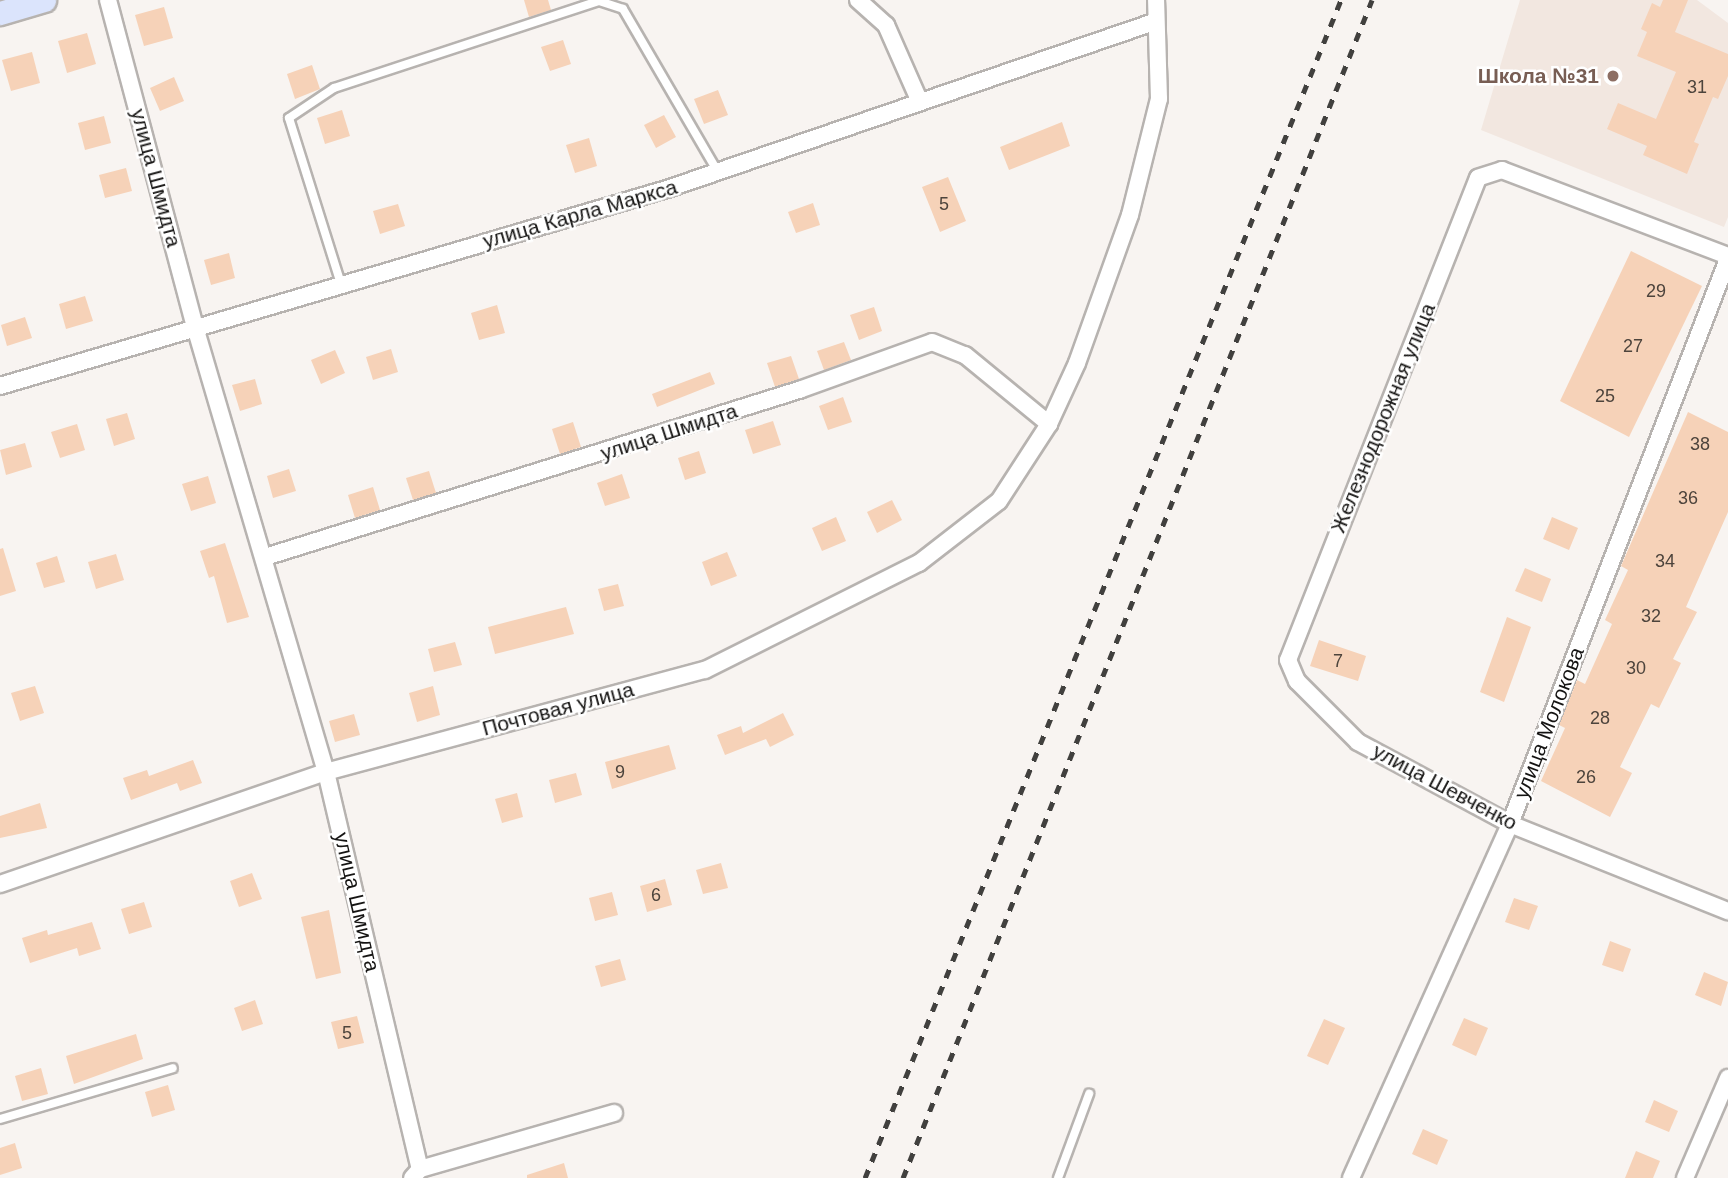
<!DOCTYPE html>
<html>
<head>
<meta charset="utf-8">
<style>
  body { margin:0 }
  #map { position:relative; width:1728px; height:1178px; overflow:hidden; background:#f8f4f1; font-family:Helvetica,sans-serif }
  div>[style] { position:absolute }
  .built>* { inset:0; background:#f2e7e0 }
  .building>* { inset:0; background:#f6d2b8 }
  .roads { filter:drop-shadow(2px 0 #b7b3b0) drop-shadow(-2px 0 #b7b3b0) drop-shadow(0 2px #b7b3b0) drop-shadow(0 -2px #b7b3b0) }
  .lane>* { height:8px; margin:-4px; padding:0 4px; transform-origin:4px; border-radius:4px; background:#fff }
  .street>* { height:16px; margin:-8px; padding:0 8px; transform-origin:8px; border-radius:8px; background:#fff }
  .secondary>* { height:23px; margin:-11.5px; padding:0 11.5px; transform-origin:11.5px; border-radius:11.5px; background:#dbe4fc }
  .rail>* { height:5px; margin-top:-2.5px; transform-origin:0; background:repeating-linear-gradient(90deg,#41403e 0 9px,transparent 0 18px) }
  .dots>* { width:19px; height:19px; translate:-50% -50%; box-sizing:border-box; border:4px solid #fff; border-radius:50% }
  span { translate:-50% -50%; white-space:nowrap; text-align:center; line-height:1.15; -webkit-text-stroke:5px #fff; paint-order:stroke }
  .number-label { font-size:18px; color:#4d443c }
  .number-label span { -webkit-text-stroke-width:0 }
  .education-label { font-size:21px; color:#785e54; font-weight:700 }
  .right { translate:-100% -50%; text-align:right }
  .street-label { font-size:21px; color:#151413 }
</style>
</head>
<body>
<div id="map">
  <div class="built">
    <i style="clip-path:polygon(1520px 0,1697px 0,1728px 23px,1728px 217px,1724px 227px,1481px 130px)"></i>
  </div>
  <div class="building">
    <i style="clip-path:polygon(524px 0,548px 0,551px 10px,529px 17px)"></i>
    <i style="clip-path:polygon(1663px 0,1688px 0,1675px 32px,1728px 54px,1728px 76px,1718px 99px,1713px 97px,1694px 142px,1699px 144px,1687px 174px,1643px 155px,1647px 146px,1607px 129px,1618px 103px,1656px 119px,1676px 72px,1637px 56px,1647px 32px,1641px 29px,1652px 3px,1660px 7px)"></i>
    <i style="clip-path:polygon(164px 7px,173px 38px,144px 46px,135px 15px)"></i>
    <i style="clip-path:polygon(87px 33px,96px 64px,67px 73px,58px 41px)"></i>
    <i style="clip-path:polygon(563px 40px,571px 64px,550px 71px,541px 47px)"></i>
    <i style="clip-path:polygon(32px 52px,40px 83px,11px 91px,2px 60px)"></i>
    <i style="clip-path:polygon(312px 65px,320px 89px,295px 99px,287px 74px)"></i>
    <i style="clip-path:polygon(174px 77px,184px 101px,160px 111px,150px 88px)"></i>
    <i style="clip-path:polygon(718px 90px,728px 115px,704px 124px,694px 99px)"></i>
    <i style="clip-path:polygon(342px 110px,350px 136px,325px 144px,317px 118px)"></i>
    <i style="clip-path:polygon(664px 115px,676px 137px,656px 148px,644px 125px)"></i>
    <i style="clip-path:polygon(104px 116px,111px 143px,85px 150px,78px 123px)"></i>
    <i style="clip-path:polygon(1062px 122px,1070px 146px,1009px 170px,1000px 147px)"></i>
    <i style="clip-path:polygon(589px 138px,597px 166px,575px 173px,566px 145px)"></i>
    <i style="clip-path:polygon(126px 168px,132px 191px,105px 198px,99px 175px)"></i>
    <i style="clip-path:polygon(948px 177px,966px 221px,940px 232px,922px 187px)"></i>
    <i style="clip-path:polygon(813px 203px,820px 225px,796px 233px,788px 212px)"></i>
    <i style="clip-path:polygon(398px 204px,405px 226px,380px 234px,373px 211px)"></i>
    <i style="clip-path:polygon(1631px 251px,1702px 286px,1629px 437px,1560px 401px)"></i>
    <i style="clip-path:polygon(229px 253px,235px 278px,211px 285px,204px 260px)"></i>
    <i style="clip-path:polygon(85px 296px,93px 321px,66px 329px,59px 304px)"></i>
    <i style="clip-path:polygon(497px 305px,505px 333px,479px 340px,471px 313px)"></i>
    <i style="clip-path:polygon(874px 307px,882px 331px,859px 340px,850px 315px)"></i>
    <i style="clip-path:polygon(25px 317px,32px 338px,7px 346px,1px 325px)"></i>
    <i style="clip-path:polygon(844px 342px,851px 360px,824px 370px,817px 351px)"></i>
    <i style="clip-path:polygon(391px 349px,398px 372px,373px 380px,366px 357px)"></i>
    <i style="clip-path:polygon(335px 350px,345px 373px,321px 384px,311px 360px)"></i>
    <i style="clip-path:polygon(791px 356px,799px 379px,775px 387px,767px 363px)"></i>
    <i style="clip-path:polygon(710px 372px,715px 384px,657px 407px,652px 394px)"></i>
    <i style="clip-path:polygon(255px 379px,262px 404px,240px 411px,232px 385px)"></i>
    <i style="clip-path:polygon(843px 397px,852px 422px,828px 430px,819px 406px)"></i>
    <i style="clip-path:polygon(1688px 412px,1728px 432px,1728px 512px,1686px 607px,1697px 612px,1673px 659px,1681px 663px,1659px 708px,1651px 704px,1620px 767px,1632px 773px,1610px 817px,1541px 781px,1565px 728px,1559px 725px,1577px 680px,1585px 684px,1612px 624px,1605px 620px,1628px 570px,1621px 566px)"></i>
    <i style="clip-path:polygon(127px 413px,135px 439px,114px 446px,106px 419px)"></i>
    <i style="clip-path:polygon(773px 421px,781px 445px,753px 454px,745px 430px)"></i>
    <i style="clip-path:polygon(573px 422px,581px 447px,560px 454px,552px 429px)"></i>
    <i style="clip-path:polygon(77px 424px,85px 450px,60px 458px,51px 432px)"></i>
    <i style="clip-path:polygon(25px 443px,32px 467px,6px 475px,0 450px)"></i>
    <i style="clip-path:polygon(699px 451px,706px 473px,685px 480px,678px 458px)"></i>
    <i style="clip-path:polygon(289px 469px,296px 491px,273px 498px,267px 476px)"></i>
    <i style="clip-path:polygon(429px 471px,436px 493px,413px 500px,406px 478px)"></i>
    <i style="clip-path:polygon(622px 474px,630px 498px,605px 506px,597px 483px)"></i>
    <i style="clip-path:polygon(208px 476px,216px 503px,191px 511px,182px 484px)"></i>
    <i style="clip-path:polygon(373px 487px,380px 510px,355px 518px,348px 495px)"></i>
    <i style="clip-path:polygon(892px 500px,902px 520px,877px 533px,867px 512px)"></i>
    <i style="clip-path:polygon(836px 517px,846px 541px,822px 551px,812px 528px)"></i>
    <i style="clip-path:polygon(1552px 517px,1578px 528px,1569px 550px,1543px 539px)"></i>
    <i style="clip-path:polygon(225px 543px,249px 617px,227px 623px,214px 576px,209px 578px,200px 551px)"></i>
    <i style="clip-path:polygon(3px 548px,16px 591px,0 596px,0 549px)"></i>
    <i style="clip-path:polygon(727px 552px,737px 576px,711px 586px,702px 562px)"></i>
    <i style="clip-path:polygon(116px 554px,124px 580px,96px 589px,88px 562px)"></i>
    <i style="clip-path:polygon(57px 556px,65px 582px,44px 588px,36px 563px)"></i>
    <i style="clip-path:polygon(1525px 568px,1551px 579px,1542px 602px,1515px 591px)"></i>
    <i style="clip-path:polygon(618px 584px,624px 606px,604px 611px,598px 589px)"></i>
    <i style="clip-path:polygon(566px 607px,574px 634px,495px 654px,488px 627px)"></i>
    <i style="clip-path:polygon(1507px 617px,1531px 627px,1504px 702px,1480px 692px)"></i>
    <i style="clip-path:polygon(1319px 640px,1366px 656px,1358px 681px,1310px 666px)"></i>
    <i style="clip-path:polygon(455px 642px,462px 665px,434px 672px,428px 649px)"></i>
    <i style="clip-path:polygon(35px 686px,44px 713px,20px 721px,11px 693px)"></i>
    <i style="clip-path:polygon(433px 686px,440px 715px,417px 722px,409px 693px)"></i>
    <i style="clip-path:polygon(783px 713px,794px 735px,770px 747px,766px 739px,725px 755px,717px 735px,741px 726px,743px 733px)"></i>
    <i style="clip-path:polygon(354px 714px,360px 735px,335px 742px,329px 721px)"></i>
    <i style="clip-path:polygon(669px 745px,676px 769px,612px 789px,605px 762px)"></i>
    <i style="clip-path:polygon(193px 760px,202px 783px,180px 791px,177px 783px,131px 800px,123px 778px,147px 770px,149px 776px)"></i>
    <i style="clip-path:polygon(576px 773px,582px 795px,555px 803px,549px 780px)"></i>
    <i style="clip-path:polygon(517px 793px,523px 817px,502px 823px,495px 799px)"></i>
    <i style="clip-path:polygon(40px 803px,47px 828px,0 838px,0 816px)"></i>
    <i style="clip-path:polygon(721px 863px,728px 888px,703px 894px,696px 870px)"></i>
    <i style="clip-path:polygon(252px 873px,262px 899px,239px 907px,230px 881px)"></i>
    <i style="clip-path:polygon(665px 879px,672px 905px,647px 912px,640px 886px)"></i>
    <i style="clip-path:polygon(612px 892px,618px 915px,595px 921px,589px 898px)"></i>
    <i style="clip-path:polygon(1514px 898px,1538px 906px,1529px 930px,1505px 922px)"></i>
    <i style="clip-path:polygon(144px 902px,152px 927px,129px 934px,121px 909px)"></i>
    <i style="clip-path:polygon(329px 910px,341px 973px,316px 979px,301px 917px)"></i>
    <i style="clip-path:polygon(92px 922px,101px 949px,79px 956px,77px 948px,30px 963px,22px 938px,47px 930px,48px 935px)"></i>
    <i style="clip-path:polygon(1610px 941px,1631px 949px,1623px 972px,1602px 965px)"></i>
    <i style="clip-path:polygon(620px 959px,626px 980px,601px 987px,595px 966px)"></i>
    <i style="clip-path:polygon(1704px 972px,1728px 982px,1721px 1006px,1695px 995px)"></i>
    <i style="clip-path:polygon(255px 1000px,263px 1024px,242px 1031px,234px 1008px)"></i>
    <i style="clip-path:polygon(357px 1016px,364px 1043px,338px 1049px,331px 1022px)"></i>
    <i style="clip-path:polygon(1464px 1018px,1488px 1028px,1476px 1056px,1452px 1045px)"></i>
    <i style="clip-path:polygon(1324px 1019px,1345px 1028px,1328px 1065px,1307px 1056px)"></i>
    <i style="clip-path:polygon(136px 1034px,143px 1059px,74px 1084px,66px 1056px)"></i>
    <i style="clip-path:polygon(41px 1068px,48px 1094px,22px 1101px,15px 1076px)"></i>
    <i style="clip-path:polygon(168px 1085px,175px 1110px,152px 1117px,145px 1092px)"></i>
    <i style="clip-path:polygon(1654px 1100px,1678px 1111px,1669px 1132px,1645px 1122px)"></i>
    <i style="clip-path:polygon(1423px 1129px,1448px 1140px,1437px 1165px,1412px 1154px)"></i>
    <i style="clip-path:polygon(15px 1143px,22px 1168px,0 1175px,0 1148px)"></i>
    <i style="clip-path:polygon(1636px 1151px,1660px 1161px,1653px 1178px,1625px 1178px)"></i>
    <i style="clip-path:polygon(564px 1163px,568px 1178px,527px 1178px,527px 1175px)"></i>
  </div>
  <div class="roads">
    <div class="lane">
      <i style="left:341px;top:284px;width:174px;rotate:-107.4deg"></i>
      <i style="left:289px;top:118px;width:54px;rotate:-33.7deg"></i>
      <i style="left:334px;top:88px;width:279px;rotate:-18.2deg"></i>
      <i style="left:599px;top:1px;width:25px;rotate:18deg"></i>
      <i style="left:623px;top:9px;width:189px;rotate:59.8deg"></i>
      <i style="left:0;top:1119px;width:180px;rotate:-16.4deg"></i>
      <i style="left:1058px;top:1178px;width:90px;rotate:-69.7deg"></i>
    </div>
    <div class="street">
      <i style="left:108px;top:0;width:338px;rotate:75.1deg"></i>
      <i style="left:195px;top:327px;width:464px;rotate:73.6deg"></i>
      <i style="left:326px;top:772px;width:408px;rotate:76.7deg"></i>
      <i style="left:858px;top:0;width:38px;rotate:42deg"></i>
      <i style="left:886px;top:25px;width:84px;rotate:66.2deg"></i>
      <i style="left:1728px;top:256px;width:242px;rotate:-159.2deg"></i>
      <i style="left:1502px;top:170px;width:25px;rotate:162deg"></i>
      <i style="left:1478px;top:178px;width:518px;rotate:111.51deg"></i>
      <i style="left:1288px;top:660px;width:23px;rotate:67deg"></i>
      <i style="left:1297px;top:681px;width:86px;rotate:45deg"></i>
      <i style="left:1358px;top:742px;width:173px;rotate:28.3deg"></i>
      <i style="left:1510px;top:824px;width:235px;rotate:21.8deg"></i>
      <i style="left:0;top:386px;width:699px;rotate:-16.46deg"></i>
      <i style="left:670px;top:188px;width:512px;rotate:-18.93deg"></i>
      <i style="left:265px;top:557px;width:560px;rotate:-17.37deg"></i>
      <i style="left:799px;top:390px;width:141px;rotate:-19.8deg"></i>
      <i style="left:932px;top:342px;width:35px;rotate:22deg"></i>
      <i style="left:965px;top:355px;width:109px;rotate:39.4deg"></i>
      <i style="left:0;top:884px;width:345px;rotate:-19deg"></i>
      <i style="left:326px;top:772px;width:392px;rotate:-15.1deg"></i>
      <i style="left:705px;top:670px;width:239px;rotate:-26.6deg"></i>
      <i style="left:919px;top:563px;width:101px;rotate:-37.8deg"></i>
      <i style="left:999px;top:501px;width:92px;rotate:-57deg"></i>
      <i style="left:1049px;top:424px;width:67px;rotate:-65.3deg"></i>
      <i style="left:1077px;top:363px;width:157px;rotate:-70.3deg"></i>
      <i style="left:1130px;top:215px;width:120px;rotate:-76deg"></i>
      <i style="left:1159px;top:99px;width:99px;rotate:-91.7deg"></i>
      <i style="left:412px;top:1178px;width:12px;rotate:-48deg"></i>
      <i style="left:420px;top:1169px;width:202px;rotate:-16.1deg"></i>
      <i style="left:1351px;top:1178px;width:388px;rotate:-65.8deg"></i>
      <i style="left:1510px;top:824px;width:606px;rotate:-68.9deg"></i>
      <i style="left:1685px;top:1178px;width:109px;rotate:-66.7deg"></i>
    </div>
    <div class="secondary">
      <i style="left:0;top:13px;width:46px;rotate:-16.5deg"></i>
    </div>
  </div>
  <div class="rail">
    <i style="left:865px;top:1178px;width:1271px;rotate:-68deg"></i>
    <i style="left:903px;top:1178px;width:1268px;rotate:-68.29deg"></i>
  </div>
  <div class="dots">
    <i style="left:1613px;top:76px;background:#8d6e63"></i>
  </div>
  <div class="number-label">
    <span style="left:1697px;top:87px">31</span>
    <span style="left:944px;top:204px">5</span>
    <span style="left:1656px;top:291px">29</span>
    <span style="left:1633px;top:346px">27</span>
    <span style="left:1605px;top:396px">25</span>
    <span style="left:1700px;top:444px">38</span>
    <span style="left:1688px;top:498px">36</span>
    <span style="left:1665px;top:561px">34</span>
    <span style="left:1651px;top:616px">32</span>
    <span style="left:1338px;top:661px">7</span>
    <span style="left:1636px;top:668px">30</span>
    <span style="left:1600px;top:718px">28</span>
    <span style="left:620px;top:772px">9</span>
    <span style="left:1586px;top:777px">26</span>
    <span style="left:656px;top:895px">6</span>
    <span style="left:347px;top:1033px">5</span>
  </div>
  <div class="education-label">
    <span class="right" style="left:1599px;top:76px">Школа №31</span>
  </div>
  <div class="street-label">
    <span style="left:156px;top:178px;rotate:75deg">улица Шмидта</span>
    <span style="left:580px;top:214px;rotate:-16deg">улица Карла Маркса</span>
    <span style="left:1383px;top:418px;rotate:-68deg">Железнодорожная улица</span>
    <span style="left:669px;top:432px;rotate:-18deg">улица Шмидта</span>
    <span style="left:558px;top:709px;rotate:-15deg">Почтовая улица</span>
    <span style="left:1549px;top:723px;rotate:-69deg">улица Молокова</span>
    <span style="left:1445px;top:787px;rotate:28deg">улица Шевченко</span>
    <span style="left:357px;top:902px;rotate:77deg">улица Шмидта</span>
  </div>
</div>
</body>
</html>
